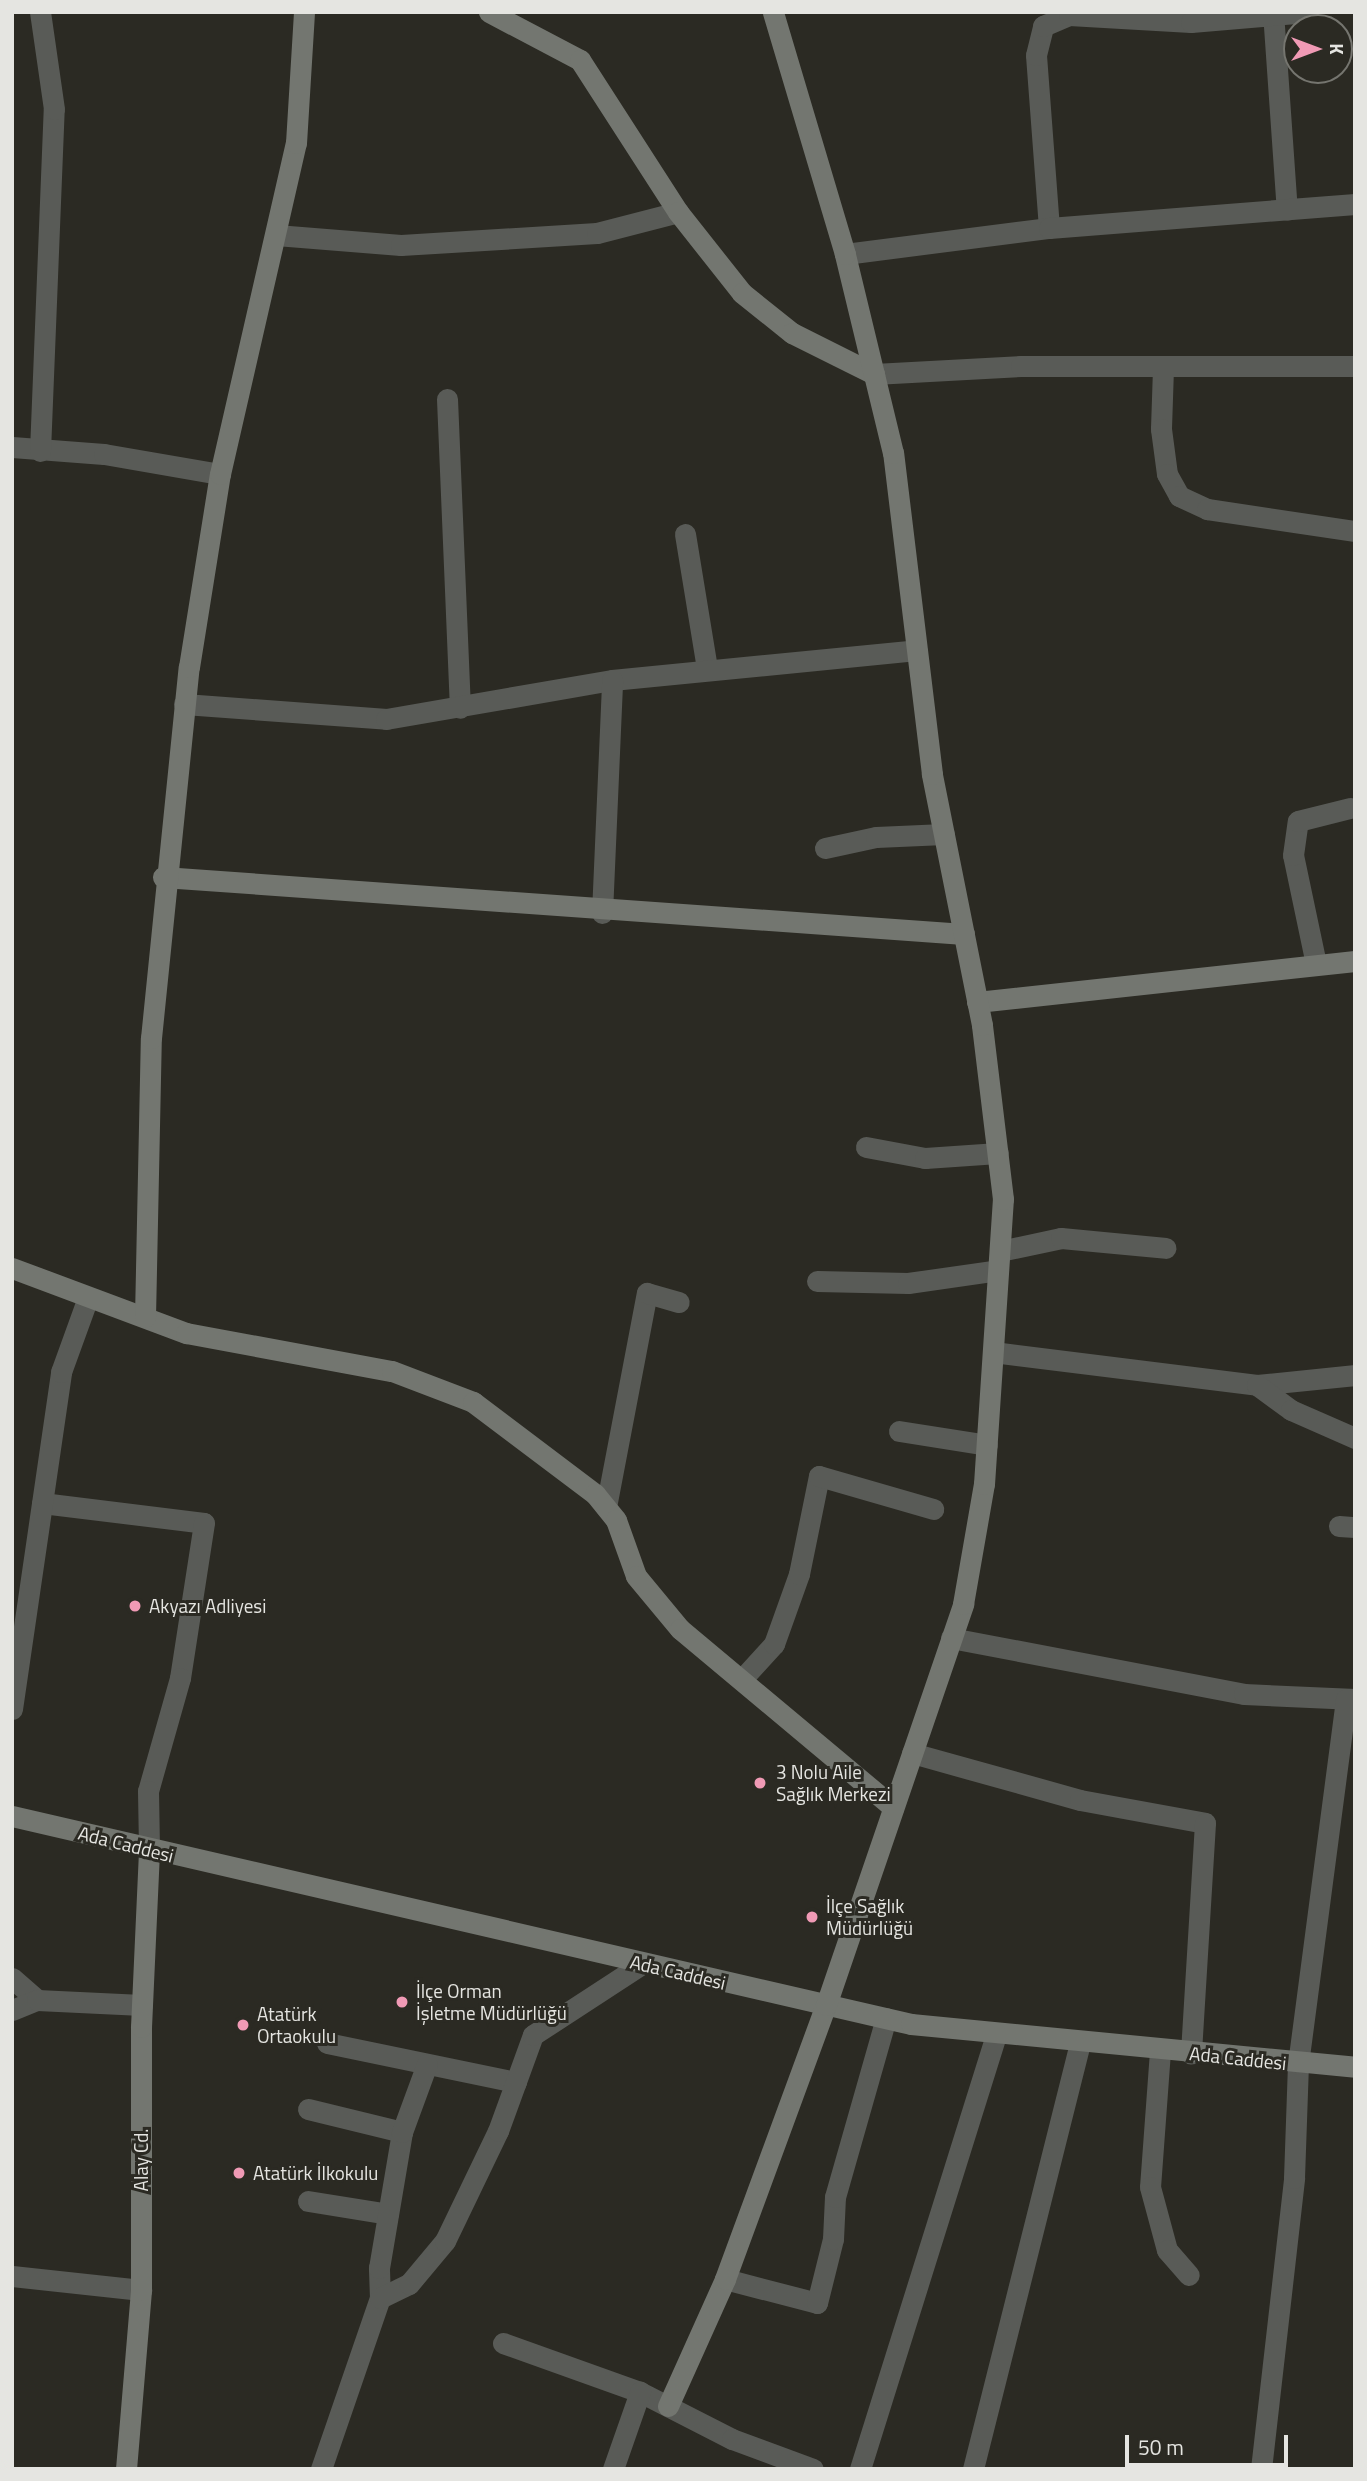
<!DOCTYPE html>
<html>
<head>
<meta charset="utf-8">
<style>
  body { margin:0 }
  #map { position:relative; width:1367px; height:2481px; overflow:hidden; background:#2b2a23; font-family:"Titillium Web",sans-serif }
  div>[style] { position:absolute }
  .street>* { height:21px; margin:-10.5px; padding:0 10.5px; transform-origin:10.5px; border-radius:10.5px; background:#595b57 }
  .secondary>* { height:21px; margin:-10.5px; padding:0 10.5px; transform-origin:10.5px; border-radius:10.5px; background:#737670 }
  .dots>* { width:19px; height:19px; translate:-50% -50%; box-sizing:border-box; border:4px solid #2b2a23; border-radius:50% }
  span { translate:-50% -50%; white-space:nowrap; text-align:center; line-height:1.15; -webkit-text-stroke:6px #2b2a23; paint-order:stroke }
  .poi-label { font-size:19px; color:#e5e5e1 }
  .left { translate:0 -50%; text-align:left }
  .street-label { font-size:19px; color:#e5e5e1 }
  .frame { position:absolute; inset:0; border:14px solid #e5e5e1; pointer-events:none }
  .north { position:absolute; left:1283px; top:14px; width:70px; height:70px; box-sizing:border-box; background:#2b2a23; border:2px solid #75756f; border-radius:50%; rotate:90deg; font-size:19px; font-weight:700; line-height:28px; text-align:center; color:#e5e5e1 }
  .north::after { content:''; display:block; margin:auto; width:24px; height:32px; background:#f09ab5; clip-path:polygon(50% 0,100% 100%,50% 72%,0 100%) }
  .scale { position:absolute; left:1125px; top:2435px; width:163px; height:32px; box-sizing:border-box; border:4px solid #e5e5e1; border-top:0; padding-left:9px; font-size:21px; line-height:24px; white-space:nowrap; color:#e5e5e1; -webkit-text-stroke:5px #2b2a23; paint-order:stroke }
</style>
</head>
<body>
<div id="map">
  <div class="street">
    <i style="left:1273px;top:12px;width:198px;rotate:86deg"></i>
    <i style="left:1049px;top:228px;width:173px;rotate:-94.3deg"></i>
    <i style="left:1036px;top:55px;width:30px;rotate:-76deg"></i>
    <i style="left:1043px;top:26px;width:28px;rotate:-23deg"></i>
    <i style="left:1069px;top:15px;width:122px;rotate:3.3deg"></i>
    <i style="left:1191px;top:22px;width:117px;rotate:-4.9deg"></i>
    <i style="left:276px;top:235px;width:125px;rotate:4.6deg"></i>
    <i style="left:401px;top:245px;width:196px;rotate:-3.5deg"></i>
    <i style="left:597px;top:233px;width:84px;rotate:-14.5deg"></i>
    <i style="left:845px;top:254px;width:206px;rotate:-7.3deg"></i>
    <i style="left:1049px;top:228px;width:307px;rotate:-4.5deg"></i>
    <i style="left:1163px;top:368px;width:61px;rotate:91.9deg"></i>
    <i style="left:1161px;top:429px;width:45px;rotate:82.4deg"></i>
    <i style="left:1167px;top:474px;width:25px;rotate:61deg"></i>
    <i style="left:1179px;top:496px;width:31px;rotate:25deg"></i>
    <i style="left:1207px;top:509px;width:150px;rotate:8.5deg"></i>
    <i style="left:874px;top:374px;width:147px;rotate:-3.1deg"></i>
    <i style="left:1021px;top:366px;width:334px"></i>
    <i style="left:447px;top:399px;width:309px;rotate:87.6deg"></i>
    <i style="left:12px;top:447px;width:92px;rotate:4.4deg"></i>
    <i style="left:104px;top:454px;width:118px;rotate:9.8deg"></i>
    <i style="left:40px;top:451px;width:342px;rotate:-87.7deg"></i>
    <i style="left:54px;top:109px;width:98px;rotate:-98.2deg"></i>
    <i style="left:685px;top:534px;width:137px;rotate:80.7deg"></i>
    <i style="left:184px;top:704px;width:203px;rotate:4.2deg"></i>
    <i style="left:386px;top:719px;width:229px;rotate:-9.8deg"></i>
    <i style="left:612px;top:680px;width:306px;rotate:-5.6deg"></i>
    <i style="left:825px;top:848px;width:52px;rotate:-12.2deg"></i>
    <i style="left:876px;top:837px;width:68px;rotate:-2.5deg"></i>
    <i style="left:602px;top:913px;width:233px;rotate:-87.5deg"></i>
    <i style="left:1316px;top:964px;width:111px;rotate:-101.9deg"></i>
    <i style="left:1293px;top:855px;width:34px;rotate:-82deg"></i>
    <i style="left:1298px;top:821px;width:54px;rotate:-14deg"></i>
    <i style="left:866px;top:1147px;width:60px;rotate:10.6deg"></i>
    <i style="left:925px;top:1158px;width:73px;rotate:-3.9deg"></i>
    <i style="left:1000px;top:1251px;width:62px;rotate:-12deg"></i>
    <i style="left:1061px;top:1238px;width:105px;rotate:5.4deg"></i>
    <i style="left:817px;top:1281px;width:91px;rotate:1.3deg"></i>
    <i style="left:908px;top:1283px;width:91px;rotate:-8.2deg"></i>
    <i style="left:993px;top:1352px;width:266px;rotate:7.1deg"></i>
    <i style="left:1257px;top:1385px;width:99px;rotate:-5.8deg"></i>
    <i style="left:1257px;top:1385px;width:42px;rotate:36.3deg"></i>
    <i style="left:1291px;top:1410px;width:70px;rotate:23.6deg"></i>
    <i style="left:899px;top:1431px;width:89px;rotate:9deg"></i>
    <i style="left:42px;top:1503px;width:163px;rotate:7deg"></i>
    <i style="left:204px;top:1523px;width:157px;rotate:98.8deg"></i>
    <i style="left:180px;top:1678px;width:117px;rotate:105.8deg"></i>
    <i style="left:148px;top:1791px;width:59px;rotate:89deg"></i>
    <i style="left:606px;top:1507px;width:218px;rotate:-79.2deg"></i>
    <i style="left:647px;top:1293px;width:33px;rotate:16deg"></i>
    <i style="left:1339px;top:1526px;width:16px;rotate:4deg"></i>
    <i style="left:951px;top:1638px;width:298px;rotate:10.8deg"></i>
    <i style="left:1244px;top:1694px;width:111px;rotate:2.6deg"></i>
    <i style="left:743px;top:1678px;width:46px;rotate:-47.6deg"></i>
    <i style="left:774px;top:1644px;width:74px;rotate:-70.3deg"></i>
    <i style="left:799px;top:1574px;width:100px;rotate:-78.5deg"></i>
    <i style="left:819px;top:1476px;width:119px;rotate:16.1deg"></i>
    <i style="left:12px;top:1709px;width:341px;rotate:-81.7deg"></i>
    <i style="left:61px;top:1372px;width:77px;rotate:-70.1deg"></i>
    <i style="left:912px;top:1753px;width:174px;rotate:15.6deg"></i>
    <i style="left:1080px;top:1800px;width:127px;rotate:10.4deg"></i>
    <i style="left:1205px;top:1823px;width:231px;rotate:93.5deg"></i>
    <i style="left:12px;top:1978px;width:33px;rotate:41deg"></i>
    <i style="left:12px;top:2010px;width:27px;rotate:-22deg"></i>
    <i style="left:37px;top:2000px;width:105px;rotate:2.7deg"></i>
    <i style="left:327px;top:2043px;width:193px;rotate:11.7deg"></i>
    <i style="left:1160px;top:2051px;width:136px;rotate:94.2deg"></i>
    <i style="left:1150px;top:2187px;width:65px;rotate:74.9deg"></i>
    <i style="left:1167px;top:2250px;width:33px;rotate:49deg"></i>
    <i style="left:308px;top:2109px;width:97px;rotate:13.7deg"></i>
    <i style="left:308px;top:2201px;width:81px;rotate:9.2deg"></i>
    <i style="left:12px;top:2276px;width:130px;rotate:6.2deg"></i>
    <i style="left:725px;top:2279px;width:95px;rotate:14.6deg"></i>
    <i style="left:817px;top:2303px;width:66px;rotate:-76deg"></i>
    <i style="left:833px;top:2239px;width:42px;rotate:-87.3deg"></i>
    <i style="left:835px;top:2197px;width:186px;rotate:-74.1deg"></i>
    <i style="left:380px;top:2298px;width:30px;rotate:-92deg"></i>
    <i style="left:379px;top:2268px;width:138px;rotate:-80.4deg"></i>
    <i style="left:402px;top:2132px;width:72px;rotate:-69.8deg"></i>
    <i style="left:503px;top:2343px;width:145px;rotate:19.7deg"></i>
    <i style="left:640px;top:2392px;width:103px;rotate:27.1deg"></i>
    <i style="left:732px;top:2439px;width:86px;rotate:20.3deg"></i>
    <i style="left:321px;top:2469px;width:181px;rotate:-71deg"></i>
    <i style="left:380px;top:2298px;width:32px;rotate:-26deg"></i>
    <i style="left:409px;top:2284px;width:56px;rotate:-50.1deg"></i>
    <i style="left:445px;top:2241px;width:122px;rotate:-64.3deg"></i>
    <i style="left:498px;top:2131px;width:102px;rotate:-70deg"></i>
    <i style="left:533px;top:2035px;width:130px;rotate:-33.1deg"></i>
    <i style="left:613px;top:2469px;width:82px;rotate:-70.7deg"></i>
    <i style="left:860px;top:2469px;width:457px;rotate:-72.6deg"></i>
    <i style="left:973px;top:2469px;width:440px;rotate:-75.9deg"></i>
    <i style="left:1261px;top:2469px;width:293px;rotate:-83.5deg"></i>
    <i style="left:1294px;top:2178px;width:114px;rotate:-88deg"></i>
    <i style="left:1298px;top:2064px;width:368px;rotate:-82.5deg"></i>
  </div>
  <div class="secondary">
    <i style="left:489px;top:12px;width:103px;rotate:27.8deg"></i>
    <i style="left:580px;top:60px;width:181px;rotate:57.2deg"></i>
    <i style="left:678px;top:212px;width:103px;rotate:51.7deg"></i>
    <i style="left:742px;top:293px;width:64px;rotate:38.7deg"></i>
    <i style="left:792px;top:333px;width:92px;rotate:26.6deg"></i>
    <i style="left:163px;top:877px;width:803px;rotate:4.07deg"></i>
    <i style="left:977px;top:1002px;width:380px;rotate:-6.2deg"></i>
    <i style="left:12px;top:1268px;width:186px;rotate:20.5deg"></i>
    <i style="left:186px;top:1333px;width:209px;rotate:10.5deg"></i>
    <i style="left:392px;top:1371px;width:87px;rotate:20.9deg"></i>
    <i style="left:473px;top:1402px;width:153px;rotate:37deg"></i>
    <i style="left:595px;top:1494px;width:33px;rotate:51deg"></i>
    <i style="left:616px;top:1520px;width:59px;rotate:70.3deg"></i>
    <i style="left:636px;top:1576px;width:69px;rotate:50.3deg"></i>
    <i style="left:680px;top:1629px;width:278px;rotate:39.9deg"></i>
    <i style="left:145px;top:1317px;width:279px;rotate:-88.8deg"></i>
    <i style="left:151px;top:1038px;width:373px;rotate:-84.2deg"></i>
    <i style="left:189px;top:667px;width:195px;rotate:-80.9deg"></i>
    <i style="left:220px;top:474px;width:340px;rotate:-77.1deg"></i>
    <i style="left:296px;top:143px;width:131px;rotate:-86.5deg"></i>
    <i style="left:12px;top:1816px;width:923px;rotate:13.03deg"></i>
    <i style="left:911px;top:2024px;width:446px;rotate:5.5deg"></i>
    <i style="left:668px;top:2406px;width:139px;rotate:-65.8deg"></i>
    <i style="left:725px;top:2279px;width:292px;rotate:-69.8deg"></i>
    <i style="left:826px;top:2005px;width:424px;rotate:-71.1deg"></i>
    <i style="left:963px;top:1604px;width:122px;rotate:-80.1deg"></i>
    <i style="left:984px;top:1484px;width:286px;rotate:-86.2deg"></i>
    <i style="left:1003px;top:1199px;width:175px;rotate:-96.9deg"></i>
    <i style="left:982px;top:1025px;width:256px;rotate:-101.3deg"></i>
    <i style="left:932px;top:774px;width:323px;rotate:-96.9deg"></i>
    <i style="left:893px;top:453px;width:205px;rotate:-103.6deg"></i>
    <i style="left:845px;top:254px;width:252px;rotate:-106.6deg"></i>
    <i style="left:126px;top:2469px;width:180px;rotate:-85.2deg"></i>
    <i style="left:141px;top:2290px;width:263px;rotate:-90deg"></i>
    <i style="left:141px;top:2027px;width:177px;rotate:-87.4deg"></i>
  </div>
  <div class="dots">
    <i style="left:135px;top:1606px;background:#f09ab5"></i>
    <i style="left:760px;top:1783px;background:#f09ab5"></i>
    <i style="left:812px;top:1917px;background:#f09ab5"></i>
    <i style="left:402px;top:2002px;background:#f09ab5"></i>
    <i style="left:243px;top:2025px;background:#f09ab5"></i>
    <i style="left:239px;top:2173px;background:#f09ab5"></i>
  </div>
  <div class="poi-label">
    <span class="left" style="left:149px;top:1606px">Akyazı Adliyesi</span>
    <span class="left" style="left:776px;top:1783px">3 Nolu Aile<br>Sağlık Merkezi</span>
    <span class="left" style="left:826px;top:1917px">İlçe Sağlık<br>Müdürlüğü</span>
    <span class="left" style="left:416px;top:2002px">İlçe Orman<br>İşletme Müdürlüğü</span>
    <span class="left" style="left:257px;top:2025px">Atatürk<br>Ortaokulu</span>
    <span class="left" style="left:253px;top:2173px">Atatürk İlkokulu</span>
  </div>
  <div class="street-label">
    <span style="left:126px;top:1844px;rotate:14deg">Ada Caddesi</span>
    <span style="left:678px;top:1972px;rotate:13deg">Ada Caddesi</span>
    <span style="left:1238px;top:2058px;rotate:6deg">Ada Caddesi</span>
    <span style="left:141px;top:2160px;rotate:-90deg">Alay Cd.</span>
  </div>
  <div class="frame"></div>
  <div class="north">K</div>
  <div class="scale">50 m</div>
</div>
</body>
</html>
